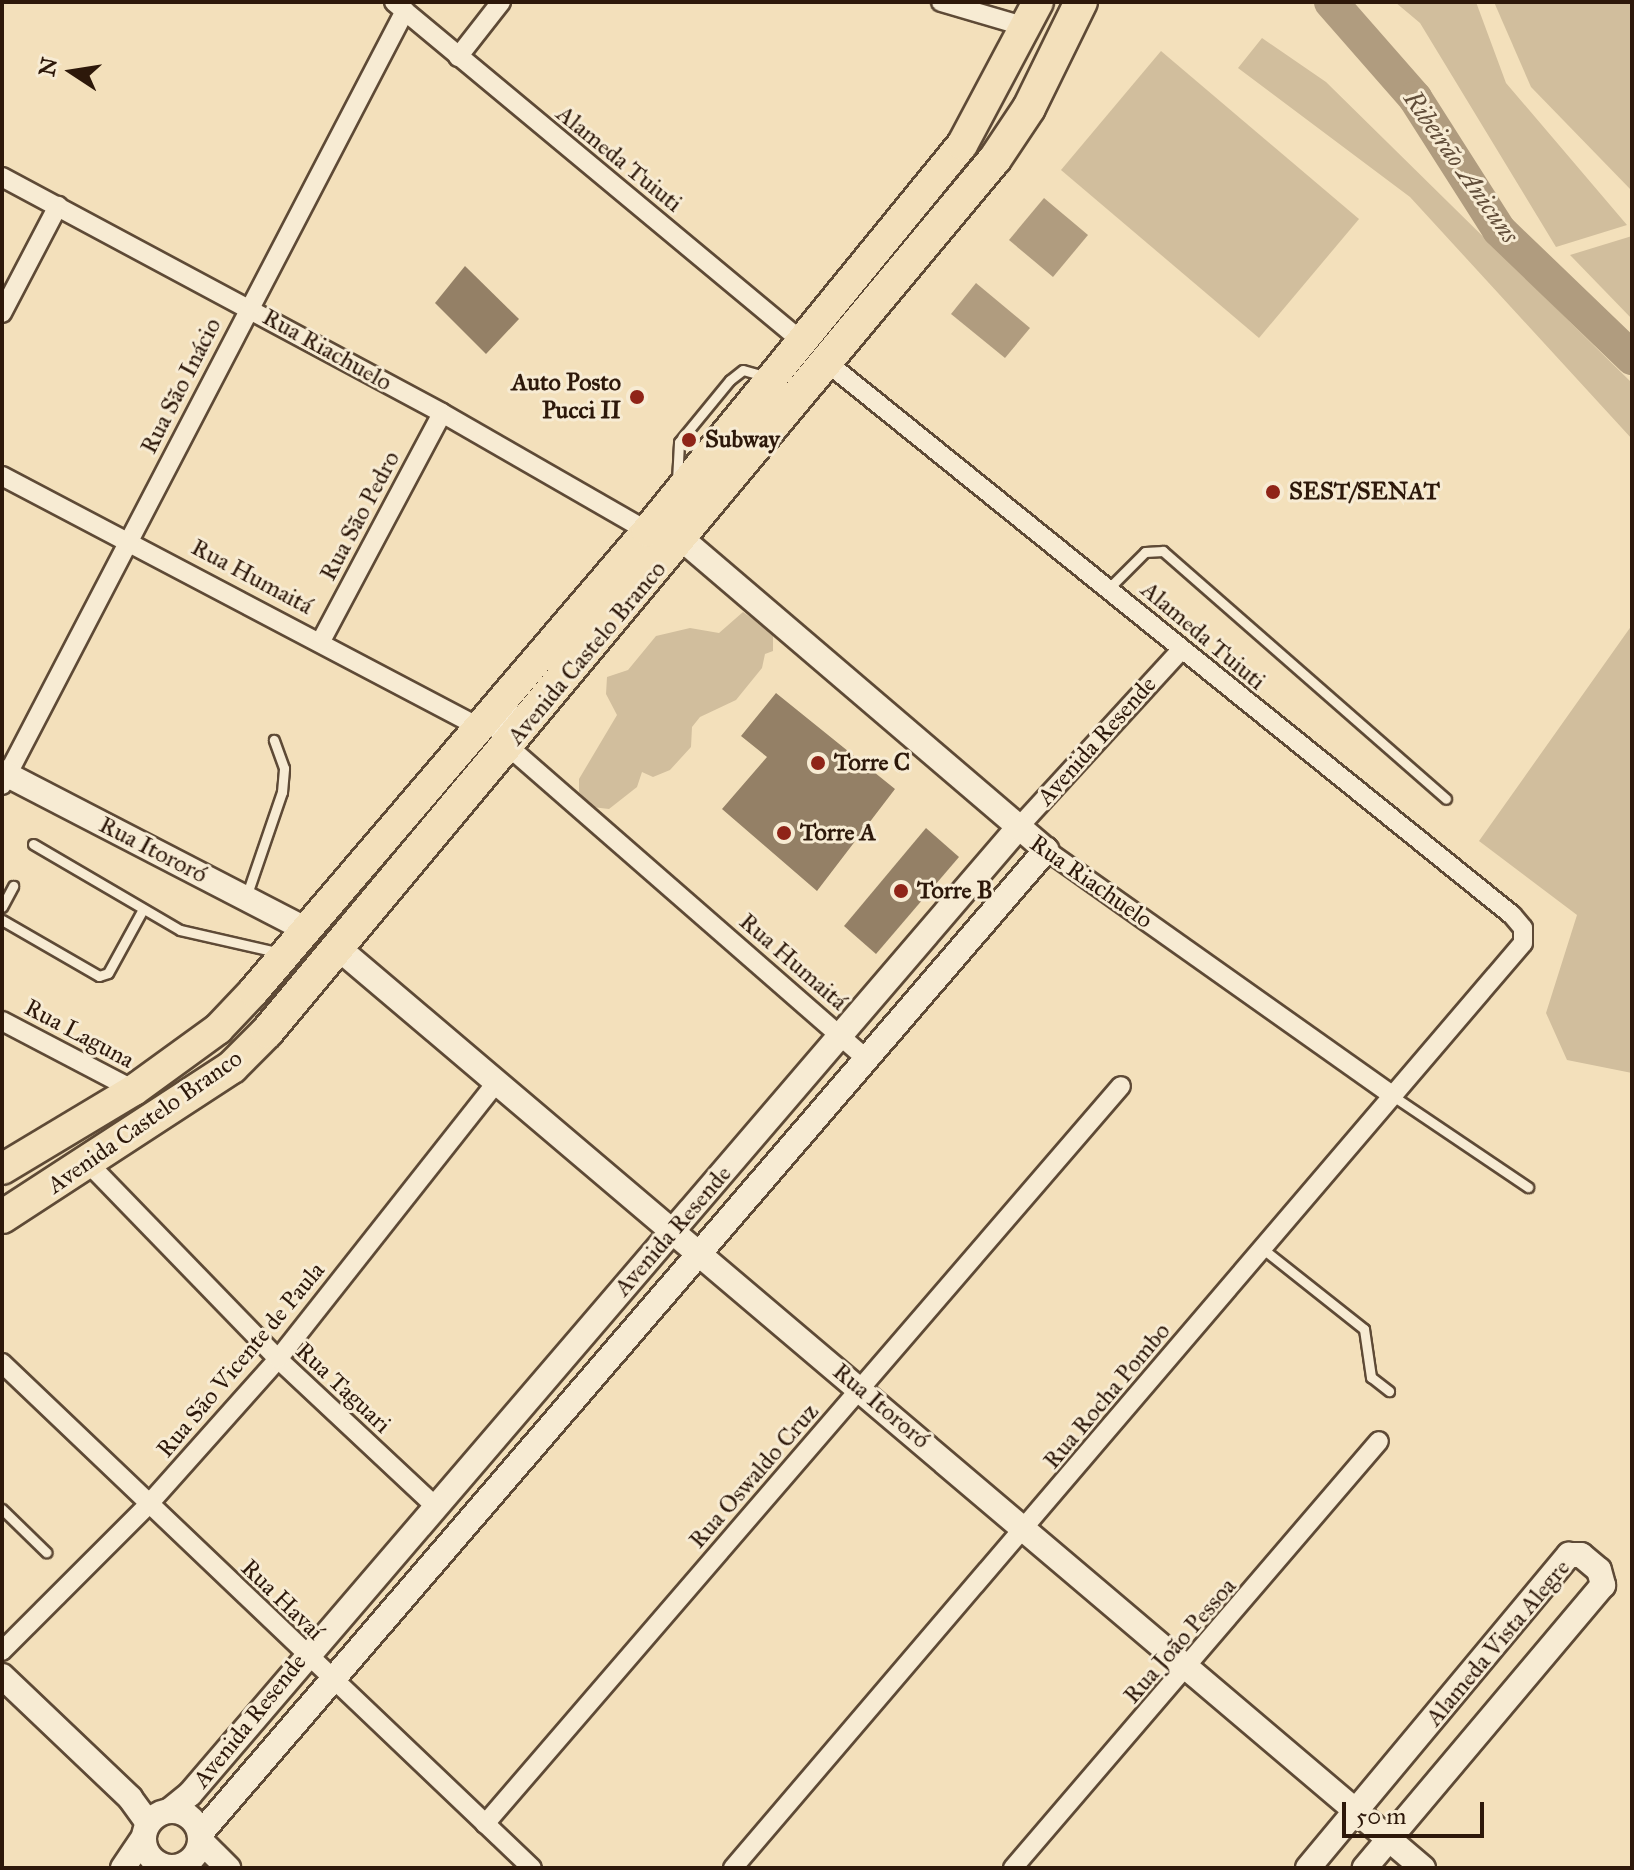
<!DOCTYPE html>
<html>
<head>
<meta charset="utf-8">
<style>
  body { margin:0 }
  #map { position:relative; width:1634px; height:1870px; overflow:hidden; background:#f3e0bb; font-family:"IM FELL Great Primer",serif }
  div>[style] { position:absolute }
  .green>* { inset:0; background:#d1be9d }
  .water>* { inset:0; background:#b09c7f }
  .river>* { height:34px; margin:-17px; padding:0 17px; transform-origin:17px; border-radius:17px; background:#b09c7f }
  .building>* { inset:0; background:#948066 }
  .roads { filter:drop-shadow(2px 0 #5e4a36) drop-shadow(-2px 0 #5e4a36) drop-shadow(0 2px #5e4a36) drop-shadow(0 -2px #5e4a36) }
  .service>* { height:9px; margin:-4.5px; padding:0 4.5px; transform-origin:4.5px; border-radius:4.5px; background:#f7ebd3 }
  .minor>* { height:18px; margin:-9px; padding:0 9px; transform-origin:9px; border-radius:9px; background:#f7ebd3 }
  .tertiary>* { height:24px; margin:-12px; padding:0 12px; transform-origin:12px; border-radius:12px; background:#f7ebd3 }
  .tertiary>.ring { margin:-12px; padding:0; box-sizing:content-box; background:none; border:24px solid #f7ebd3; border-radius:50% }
  .primary>* { height:30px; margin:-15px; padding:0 15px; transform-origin:15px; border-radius:15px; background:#f3e0bb }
  .trunk>* { height:32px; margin:-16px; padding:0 16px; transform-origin:16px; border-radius:16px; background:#f3e0bb }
  .dots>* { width:22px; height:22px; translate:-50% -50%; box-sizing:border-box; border:4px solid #f7ebd3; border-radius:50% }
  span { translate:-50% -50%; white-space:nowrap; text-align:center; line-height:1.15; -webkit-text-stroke:6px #f7ebd3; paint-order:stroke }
  .street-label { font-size:24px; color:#2d180a }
  .poi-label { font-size:24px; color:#2d180a; font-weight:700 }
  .right { translate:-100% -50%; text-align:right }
  .left { translate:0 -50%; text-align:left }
  .water-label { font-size:26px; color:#614d39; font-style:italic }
  .frame { position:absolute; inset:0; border:4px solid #2d180a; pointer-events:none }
  .north { position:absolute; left:32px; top:32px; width:80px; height:80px; -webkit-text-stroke:6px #f7ebd3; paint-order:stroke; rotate:282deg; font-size:22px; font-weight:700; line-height:32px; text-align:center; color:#2d180a }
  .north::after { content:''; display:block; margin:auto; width:28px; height:36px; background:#2d180a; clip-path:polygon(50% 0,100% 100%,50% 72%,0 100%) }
  .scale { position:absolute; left:1342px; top:1802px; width:142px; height:36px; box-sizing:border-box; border:4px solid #2d180a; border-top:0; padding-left:10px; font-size:24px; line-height:28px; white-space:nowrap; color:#2d180a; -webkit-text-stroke:6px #f7ebd3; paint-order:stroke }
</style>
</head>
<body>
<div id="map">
  <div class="green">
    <i style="clip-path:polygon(1395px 2px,1476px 2px,1506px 83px,1627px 225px,1556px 247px,1420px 23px)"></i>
    <i style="clip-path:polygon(1494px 2px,1632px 2px,1632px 191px,1531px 87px)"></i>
    <i style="clip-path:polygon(1262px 38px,1326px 82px,1632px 383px,1632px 439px,1410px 197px,1238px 68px)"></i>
    <i style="clip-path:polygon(1161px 51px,1359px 219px,1259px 338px,1061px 170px)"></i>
    <i style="clip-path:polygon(1632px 236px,1632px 319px,1570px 255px)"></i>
    <i style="clip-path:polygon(743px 612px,773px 633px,773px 651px,765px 654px,762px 668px,736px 700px,700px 717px,692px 727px,691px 747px,670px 770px,653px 777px,642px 772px,637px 787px,609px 809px,592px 807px,579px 792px,579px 779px,617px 715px,606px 694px,607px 677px,628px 670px,656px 636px,690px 628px,719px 633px)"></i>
    <i style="clip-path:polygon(1632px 625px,1632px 1073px,1567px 1060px,1546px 1013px,1577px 915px,1479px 841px)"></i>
  </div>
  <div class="water">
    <i style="clip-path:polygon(1044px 198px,1088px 235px,1053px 277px,1009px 240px)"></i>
    <i style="clip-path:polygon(976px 283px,1030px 328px,1005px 358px,951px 314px)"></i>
  </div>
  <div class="river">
    <i style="left:1331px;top:2px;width:128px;rotate:48.8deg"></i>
    <i style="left:1415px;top:98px;width:156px;rotate:57.5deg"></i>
    <i style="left:1499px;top:230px;width:185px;rotate:43.9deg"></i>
  </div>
  <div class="building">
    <i style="clip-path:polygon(465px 266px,519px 319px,486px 354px,435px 303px)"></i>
    <i style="clip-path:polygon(776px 693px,895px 789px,817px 891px,722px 809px,767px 757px,741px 736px)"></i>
    <i style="clip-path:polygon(926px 828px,959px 857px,876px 954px,844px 926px)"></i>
  </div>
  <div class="roads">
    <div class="service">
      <i style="left:677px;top:481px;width:39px;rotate:-87deg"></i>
      <i style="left:679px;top:442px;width:80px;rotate:-50.6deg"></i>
      <i style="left:730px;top:380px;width:16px;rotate:-38deg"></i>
      <i style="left:743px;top:370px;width:25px;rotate:16deg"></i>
      <i style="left:1110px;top:587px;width:49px;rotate:-45deg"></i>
      <i style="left:1145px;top:552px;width:18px;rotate:-3deg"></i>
      <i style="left:1163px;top:551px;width:376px;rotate:41.2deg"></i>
      <i style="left:33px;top:844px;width:170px;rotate:30.3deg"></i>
      <i style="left:180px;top:930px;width:104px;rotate:12.8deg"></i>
      <i style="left:246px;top:897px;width:111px;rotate:-71.1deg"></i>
      <i style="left:282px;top:792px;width:24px;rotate:-85deg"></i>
      <i style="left:284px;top:768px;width:30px;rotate:-110deg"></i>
      <i style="left:2px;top:907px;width:24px;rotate:-62deg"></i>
      <i style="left:2px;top:920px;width:112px;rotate:30deg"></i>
      <i style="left:99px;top:976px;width:9px;rotate:-18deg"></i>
      <i style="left:108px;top:973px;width:73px;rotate:-61.3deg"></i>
      <i style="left:1393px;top:1096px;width:163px;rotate:34deg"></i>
      <i style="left:1263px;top:1249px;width:129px;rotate:38.4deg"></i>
      <i style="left:1364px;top:1329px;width:49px;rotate:81.7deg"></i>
      <i style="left:1371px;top:1377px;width:23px;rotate:38deg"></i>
      <i style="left:2px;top:1509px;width:62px;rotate:44.3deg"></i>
    </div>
    <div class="minor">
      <i style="left:394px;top:2px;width:533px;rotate:39.75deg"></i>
      <i style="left:941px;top:2px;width:85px;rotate:16.3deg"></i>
      <i style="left:458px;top:57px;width:70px;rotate:-52deg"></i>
      <i style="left:2px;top:177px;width:499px;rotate:28.2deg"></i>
      <i style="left:442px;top:413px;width:237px;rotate:29.9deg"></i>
      <i style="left:2px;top:313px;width:121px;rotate:-62.4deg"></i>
      <i style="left:2px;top:476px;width:537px;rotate:27.76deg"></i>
      <i style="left:321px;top:641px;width:258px;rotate:-62deg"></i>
      <i style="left:509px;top:704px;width:27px;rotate:112deg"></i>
      <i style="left:499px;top:729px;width:12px;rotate:76deg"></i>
      <i style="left:502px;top:741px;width:482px;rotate:41.1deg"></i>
      <i style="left:2px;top:785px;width:873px;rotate:-62.5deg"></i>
      <i style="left:1017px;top:829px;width:240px;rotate:-47.5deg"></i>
      <i style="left:1046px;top:850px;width:425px;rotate:35.3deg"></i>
      <i style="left:2px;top:1021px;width:149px;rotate:27.6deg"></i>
      <i style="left:90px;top:1165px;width:270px;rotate:45.9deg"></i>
      <i style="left:278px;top:1359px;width:212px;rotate:43.1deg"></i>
      <i style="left:2px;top:1363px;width:732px;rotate:43.62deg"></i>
      <i style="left:2px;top:1651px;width:206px;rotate:-45deg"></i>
      <i style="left:148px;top:1505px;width:195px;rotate:-48.3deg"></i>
      <i style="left:278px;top:1359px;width:353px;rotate:-51.7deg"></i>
      <i style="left:485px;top:1824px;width:974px;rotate:-49.25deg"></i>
      <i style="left:733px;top:1868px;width:1216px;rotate:-49.5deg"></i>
      <i style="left:1523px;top:943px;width:15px;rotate:-90deg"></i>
      <i style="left:1523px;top:928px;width:17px;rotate:-130deg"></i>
      <i style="left:1512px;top:915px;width:878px;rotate:-141.11deg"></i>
      <i style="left:1013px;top:1868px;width:562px;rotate:-49.4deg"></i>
    </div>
    <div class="tertiary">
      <i style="left:2px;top:772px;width:341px;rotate:27.4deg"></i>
      <i style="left:337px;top:947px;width:1424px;rotate:40.3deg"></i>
      <i style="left:2px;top:1676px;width:177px;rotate:43.6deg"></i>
      <i style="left:130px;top:1798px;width:31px;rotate:54deg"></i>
      <i style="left:169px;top:1811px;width:27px;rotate:-39deg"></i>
      <i style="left:190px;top:1794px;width:1271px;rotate:-49.4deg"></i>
      <i class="ring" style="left:144px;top:1811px;width:32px;height:32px"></i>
      <i style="left:200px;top:1834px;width:1298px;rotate:-49.31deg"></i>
      <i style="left:1046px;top:850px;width:477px;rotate:-139.5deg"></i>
      <i style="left:200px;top:1840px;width:40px;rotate:45deg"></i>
      <i style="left:123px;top:1868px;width:37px;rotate:-56deg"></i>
      <i style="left:1308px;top:1868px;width:408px;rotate:-50.2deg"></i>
      <i style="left:1569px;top:1555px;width:12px"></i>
      <i style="left:1581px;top:1555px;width:23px;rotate:40deg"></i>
      <i style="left:1599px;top:1570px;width:16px;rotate:75deg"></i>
      <i style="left:1603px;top:1585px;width:370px;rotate:130.1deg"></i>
    </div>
    <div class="primary">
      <i style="left:2px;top:1169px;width:154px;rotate:-30.9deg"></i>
      <i style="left:134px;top:1090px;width:104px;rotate:-36deg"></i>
      <i style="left:218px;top:1029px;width:51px;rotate:-46.6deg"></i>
      <i style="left:253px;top:992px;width:606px;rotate:-49.48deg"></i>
      <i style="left:647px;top:531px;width:498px;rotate:-50.8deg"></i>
      <i style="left:962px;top:145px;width:162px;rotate:-62deg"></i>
    </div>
    <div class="trunk">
      <i style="left:2px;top:1217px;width:275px;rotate:-33.1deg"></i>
      <i style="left:232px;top:1067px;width:49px;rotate:-45deg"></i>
      <i style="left:267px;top:1032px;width:1137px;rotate:-50.18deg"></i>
      <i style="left:995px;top:159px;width:61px;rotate:-56.3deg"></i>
      <i style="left:1029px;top:108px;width:118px;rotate:-63.9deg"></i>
    </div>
  </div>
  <div class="dots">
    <i style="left:637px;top:397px;background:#8f2418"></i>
    <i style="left:689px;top:440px;background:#8f2418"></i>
    <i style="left:1273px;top:492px;background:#8f2418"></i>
    <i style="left:818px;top:763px;background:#8f2418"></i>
    <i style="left:784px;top:833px;background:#8f2418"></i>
    <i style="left:901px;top:891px;background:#8f2418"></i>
  </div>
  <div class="street-label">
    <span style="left:619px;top:159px;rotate:39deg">Alameda Tuiuti</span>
    <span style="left:327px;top:350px;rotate:29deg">Rua Riachuelo</span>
    <span style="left:181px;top:386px;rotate:-63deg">Rua São Inácio</span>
    <span style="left:360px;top:516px;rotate:-62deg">Rua São Pedro</span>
    <span style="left:252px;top:577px;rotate:28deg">Rua Humaitá</span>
    <span style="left:1203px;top:636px;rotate:40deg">Alameda Tuiuti</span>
    <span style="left:587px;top:653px;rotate:-50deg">Avenida Castelo Branco</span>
    <span style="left:1097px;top:741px;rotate:-48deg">Avenida Resende</span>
    <span style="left:153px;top:850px;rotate:27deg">Rua Itororó</span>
    <span style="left:1091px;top:882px;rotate:35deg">Rua Riachuelo</span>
    <span style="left:793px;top:962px;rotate:41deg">Rua Humaitá</span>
    <span style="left:79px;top:1034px;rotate:28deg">Rua Laguna</span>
    <span style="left:145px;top:1122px;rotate:-35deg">Avenida Castelo Branco</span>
    <span style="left:673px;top:1231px;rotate:-49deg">Avenida Resende</span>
    <span style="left:241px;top:1360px;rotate:-50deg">Rua São Vicente de Paula</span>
    <span style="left:343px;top:1388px;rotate:43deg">Rua Taguari</span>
    <span style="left:1107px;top:1396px;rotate:-50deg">Rua Rocha Pombo</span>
    <span style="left:881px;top:1406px;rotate:40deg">Rua Itororó</span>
    <span style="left:754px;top:1476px;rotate:-49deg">Rua Oswaldo Cruz</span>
    <span style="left:282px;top:1600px;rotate:44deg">Rua Havaí</span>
    <span style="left:1180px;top:1641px;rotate:-49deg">Rua João Pessoa</span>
    <span style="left:1498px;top:1643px;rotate:-50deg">Alameda Vista Alegre</span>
    <span style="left:250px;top:1721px;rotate:-51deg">Avenida Resende</span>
  </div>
  <div class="poi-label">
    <span class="right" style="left:621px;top:397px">Auto Posto<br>Pucci II</span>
    <span class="left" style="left:705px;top:440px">Subway</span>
    <span class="left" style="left:1289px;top:492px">SEST/SENAT</span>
    <span class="left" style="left:834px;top:763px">Torre C</span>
    <span class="left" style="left:800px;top:833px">Torre A</span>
    <span class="left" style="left:917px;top:891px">Torre B</span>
  </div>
  <div class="water-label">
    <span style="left:1461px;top:167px;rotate:55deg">Ribeirão Anicuns</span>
  </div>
  <div class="frame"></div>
  <div class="north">N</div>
  <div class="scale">50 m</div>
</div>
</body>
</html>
